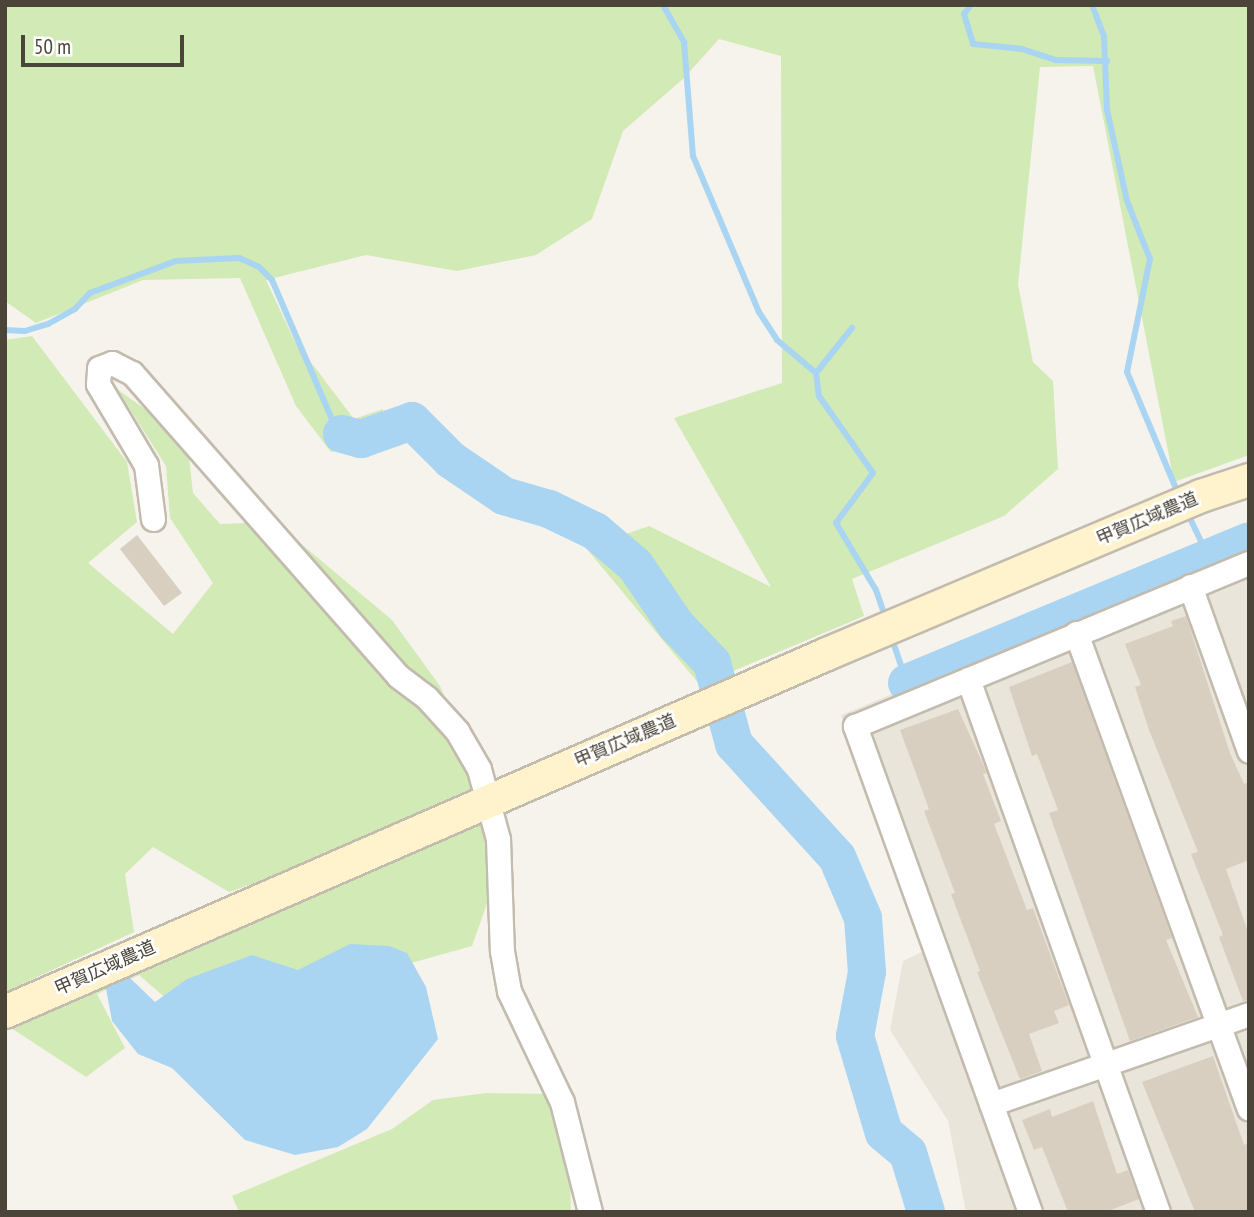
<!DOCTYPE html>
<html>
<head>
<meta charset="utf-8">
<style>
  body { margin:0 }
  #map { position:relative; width:1254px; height:1217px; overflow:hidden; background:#f6f3ec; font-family:"PT Sans Narrow","Noto Sans JP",sans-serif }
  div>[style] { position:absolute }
  .residential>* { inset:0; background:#eae5da }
  .green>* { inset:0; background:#d2eab5 }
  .water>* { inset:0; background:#a9d4f2 }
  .stream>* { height:6px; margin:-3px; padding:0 3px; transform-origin:3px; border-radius:3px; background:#a9d4f2 }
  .river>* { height:38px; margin:-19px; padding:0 19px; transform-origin:19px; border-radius:19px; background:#a9d4f2 }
  .building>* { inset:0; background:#d8cfc1 }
  .roads { filter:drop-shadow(2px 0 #c2bbae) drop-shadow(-2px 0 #c2bbae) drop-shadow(0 2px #c2bbae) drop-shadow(0 -2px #c2bbae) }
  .street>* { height:23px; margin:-11.5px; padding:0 11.5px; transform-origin:11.5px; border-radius:11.5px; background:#fff }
  .secondary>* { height:32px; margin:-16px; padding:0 16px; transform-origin:16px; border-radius:16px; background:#fff3cd }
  span { translate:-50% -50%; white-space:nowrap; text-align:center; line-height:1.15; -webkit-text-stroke:5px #fff; paint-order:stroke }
  .street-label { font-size:18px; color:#4b4439 }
  .frame { position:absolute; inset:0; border:7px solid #4b4439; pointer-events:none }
  .scale { position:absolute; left:21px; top:35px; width:163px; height:32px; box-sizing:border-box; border:4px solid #4b4439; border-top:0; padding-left:9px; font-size:21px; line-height:24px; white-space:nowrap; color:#4b4439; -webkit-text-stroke:5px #fff; paint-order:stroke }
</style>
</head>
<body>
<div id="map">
  <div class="residential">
    <i style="clip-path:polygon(1249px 548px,1249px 1212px,966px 1212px,948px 1121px,890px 1030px,903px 961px,924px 951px,841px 715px)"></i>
  </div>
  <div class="green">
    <i style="clip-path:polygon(5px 5px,1249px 5px,1249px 455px,1174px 482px,1093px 66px,1040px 67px,1018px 284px,1033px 362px,1053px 381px,1058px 469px,1004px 516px,852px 579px,864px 616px,700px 685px,586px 548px,649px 526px,771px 587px,674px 418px,782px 383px,781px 56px,719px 39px,684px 78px,623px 131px,592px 219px,536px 255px,457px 271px,366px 255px,266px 280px,294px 340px,354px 419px,383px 409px,384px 441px,331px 452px,296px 406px,240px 278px,143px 280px,36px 323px,5px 301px)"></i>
    <i style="clip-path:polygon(32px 336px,127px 462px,137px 522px,88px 563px,173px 634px,213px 583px,170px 518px,166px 466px,117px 389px,187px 439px,193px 493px,220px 524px,275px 522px,392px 620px,440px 686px,475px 766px,502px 861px,472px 946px,393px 968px,168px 1000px,139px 975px,97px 994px,125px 1048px,86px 1077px,5px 1024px,335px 856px,229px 892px,153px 847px,125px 874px,134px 932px,5px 992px,5px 340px)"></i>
    <i style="clip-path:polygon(486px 1093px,546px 1094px,570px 1178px,571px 1212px,239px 1212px,232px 1196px,392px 1129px,433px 1100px)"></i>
  </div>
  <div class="water">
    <i style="clip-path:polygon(350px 944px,389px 946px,407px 953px,426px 987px,438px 1039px,367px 1129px,338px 1147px,295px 1155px,245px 1140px,172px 1068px,138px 1054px,112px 1021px,105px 983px,130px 978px,155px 1002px,187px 979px,252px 955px,298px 970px)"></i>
  </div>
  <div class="stream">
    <i style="left:663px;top:5px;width:43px;rotate:60.4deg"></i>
    <i style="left:684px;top:42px;width:114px;rotate:85.5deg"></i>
    <i style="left:693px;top:156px;width:169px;rotate:67.1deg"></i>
    <i style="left:759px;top:312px;width:33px;rotate:57deg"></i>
    <i style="left:777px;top:340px;width:51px;rotate:40.2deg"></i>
    <i style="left:816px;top:373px;width:23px;rotate:83deg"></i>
    <i style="left:819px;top:396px;width:94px;rotate:55deg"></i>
    <i style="left:873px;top:473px;width:62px;rotate:126.5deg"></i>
    <i style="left:836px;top:523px;width:78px;rotate:59.2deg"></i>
    <i style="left:876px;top:590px;width:31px;rotate:71deg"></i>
    <i style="left:971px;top:5px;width:11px;rotate:128deg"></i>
    <i style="left:964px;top:14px;width:31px;rotate:73deg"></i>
    <i style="left:973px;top:44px;width:49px;rotate:5.8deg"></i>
    <i style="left:1022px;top:49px;width:36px;rotate:18deg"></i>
    <i style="left:1056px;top:60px;width:51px;rotate:1.1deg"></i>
    <i style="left:1092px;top:5px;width:33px;rotate:69deg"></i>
    <i style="left:1104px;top:36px;width:74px;rotate:87.7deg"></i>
    <i style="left:1107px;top:110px;width:93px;rotate:77.6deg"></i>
    <i style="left:1127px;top:201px;width:62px;rotate:68.4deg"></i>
    <i style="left:1150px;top:259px;width:115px;rotate:101.5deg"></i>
    <i style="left:1127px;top:372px;width:134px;rotate:67.2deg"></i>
    <i style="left:5px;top:330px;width:20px;rotate:3deg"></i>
    <i style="left:25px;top:331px;width:24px;rotate:-17deg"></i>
    <i style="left:48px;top:324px;width:31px;rotate:-29deg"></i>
    <i style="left:75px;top:309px;width:22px;rotate:-47deg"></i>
    <i style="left:90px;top:293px;width:92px;rotate:-20.4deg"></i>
    <i style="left:176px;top:261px;width:63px;rotate:-2.7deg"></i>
    <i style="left:239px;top:258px;width:22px;rotate:24deg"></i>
    <i style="left:259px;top:267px;width:18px;rotate:45deg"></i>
    <i style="left:272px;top:280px;width:157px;rotate:66.7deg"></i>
    <i style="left:334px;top:424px;width:13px;rotate:51deg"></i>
    <i style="left:816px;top:373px;width:58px;rotate:-51.3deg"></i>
    <i style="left:1187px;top:512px;width:49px;rotate:64.5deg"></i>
    <i style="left:891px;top:636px;width:50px;rotate:71.2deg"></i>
  </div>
  <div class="river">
    <i style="left:342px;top:434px;width:20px;rotate:15deg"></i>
    <i style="left:361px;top:439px;width:54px;rotate:-19.4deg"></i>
    <i style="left:412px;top:421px;width:55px;rotate:45deg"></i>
    <i style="left:451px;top:460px;width:64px;rotate:34.2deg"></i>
    <i style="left:504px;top:496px;width:47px;rotate:16.1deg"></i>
    <i style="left:549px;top:509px;width:51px;rotate:25.6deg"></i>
    <i style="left:595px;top:531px;width:52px;rotate:40.4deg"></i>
    <i style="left:635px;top:565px;width:73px;rotate:55.7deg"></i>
    <i style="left:676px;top:625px;width:52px;rotate:46.5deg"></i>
    <i style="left:712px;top:663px;width:84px;rotate:74.8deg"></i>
    <i style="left:734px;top:744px;width:153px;rotate:47.7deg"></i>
    <i style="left:837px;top:857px;width:66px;rotate:66.9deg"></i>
    <i style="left:863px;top:918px;width:54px;rotate:85.8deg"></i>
    <i style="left:867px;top:972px;width:65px;rotate:100.6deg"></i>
    <i style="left:855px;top:1036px;width:101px;rotate:73.4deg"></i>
    <i style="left:884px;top:1133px;width:31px;rotate:40deg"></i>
    <i style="left:908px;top:1153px;width:62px;rotate:73deg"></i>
    <i style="left:907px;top:683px;width:370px;rotate:-22.5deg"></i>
  </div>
  <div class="building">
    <i style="clip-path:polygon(137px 535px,182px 593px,164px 606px,120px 549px)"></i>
    <i style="clip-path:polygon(1186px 616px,1230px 753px,1244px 784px,1249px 782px,1249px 860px,1226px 869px,1249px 935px,1249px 1000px,1243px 1001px,1219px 937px,1223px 935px,1191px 854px,1198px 852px,1149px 730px,1135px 687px,1141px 685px,1125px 644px,1173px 626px,1171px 621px)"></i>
    <i style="clip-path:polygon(1072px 662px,1172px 938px,1166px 940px,1198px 1017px,1130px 1041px,1049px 813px,1058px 810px,1037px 754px,1032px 756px,1009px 687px)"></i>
    <i style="clip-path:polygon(958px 709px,987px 773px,983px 774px,1001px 821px,994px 824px,1027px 910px,1033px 908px,1069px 1005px,1054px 1011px,1059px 1023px,1029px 1034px,1042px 1071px,1020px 1079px,977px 972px,980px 971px,951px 894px,955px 893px,924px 811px,929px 809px,900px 730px)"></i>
    <i style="clip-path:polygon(1213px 1056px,1244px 1145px,1249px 1143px,1249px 1212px,1195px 1212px,1142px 1082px)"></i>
    <i style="clip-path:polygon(1093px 1101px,1117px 1174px,1128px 1170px,1139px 1199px,1106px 1212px,1068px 1212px,1042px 1147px,1034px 1150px,1022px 1120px,1050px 1109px,1052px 1117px)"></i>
  </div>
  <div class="roads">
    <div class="street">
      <i style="left:153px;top:519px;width:54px;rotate:-97.4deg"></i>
      <i style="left:146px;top:465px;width:94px;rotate:-120.7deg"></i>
      <i style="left:98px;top:384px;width:16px;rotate:-86deg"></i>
      <i style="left:99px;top:368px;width:14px;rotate:-21deg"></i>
      <i style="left:112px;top:363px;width:22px;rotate:27deg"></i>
      <i style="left:132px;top:373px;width:403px;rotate:48.7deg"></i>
      <i style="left:398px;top:676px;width:36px;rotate:37deg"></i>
      <i style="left:427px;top:698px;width:45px;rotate:47.7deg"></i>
      <i style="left:457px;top:731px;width:44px;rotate:59.9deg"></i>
      <i style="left:479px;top:769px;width:73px;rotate:74.8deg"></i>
      <i style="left:498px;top:839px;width:112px;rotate:88deg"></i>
      <i style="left:502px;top:951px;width:41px;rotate:80.1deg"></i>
      <i style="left:509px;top:991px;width:123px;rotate:64.5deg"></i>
      <i style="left:562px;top:1102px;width:114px;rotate:75.7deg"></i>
      <i style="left:1190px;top:586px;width:175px;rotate:70.3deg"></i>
      <i style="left:1076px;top:633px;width:506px;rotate:70.03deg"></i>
      <i style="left:968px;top:679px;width:566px;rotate:70.38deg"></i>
      <i style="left:991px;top:1104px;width:273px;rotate:-19.2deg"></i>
      <i style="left:1030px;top:1212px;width:517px;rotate:-109.8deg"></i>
      <i style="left:855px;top:726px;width:426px;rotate:-22.5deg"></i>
    </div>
    <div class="secondary">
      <i style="left:5px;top:1012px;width:897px;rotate:-23.53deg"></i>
      <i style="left:827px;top:654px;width:406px;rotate:-22.9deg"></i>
      <i style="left:1201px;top:496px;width:51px;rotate:-18.4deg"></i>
    </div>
  </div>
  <div class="street-label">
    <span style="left:1147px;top:519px;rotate:-23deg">甲賀広域農道</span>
    <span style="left:625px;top:741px;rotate:-23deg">甲賀広域農道</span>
    <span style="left:105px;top:968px;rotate:-24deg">甲賀広域農道</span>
  </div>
  <div class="frame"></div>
  <div class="scale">50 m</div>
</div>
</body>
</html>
